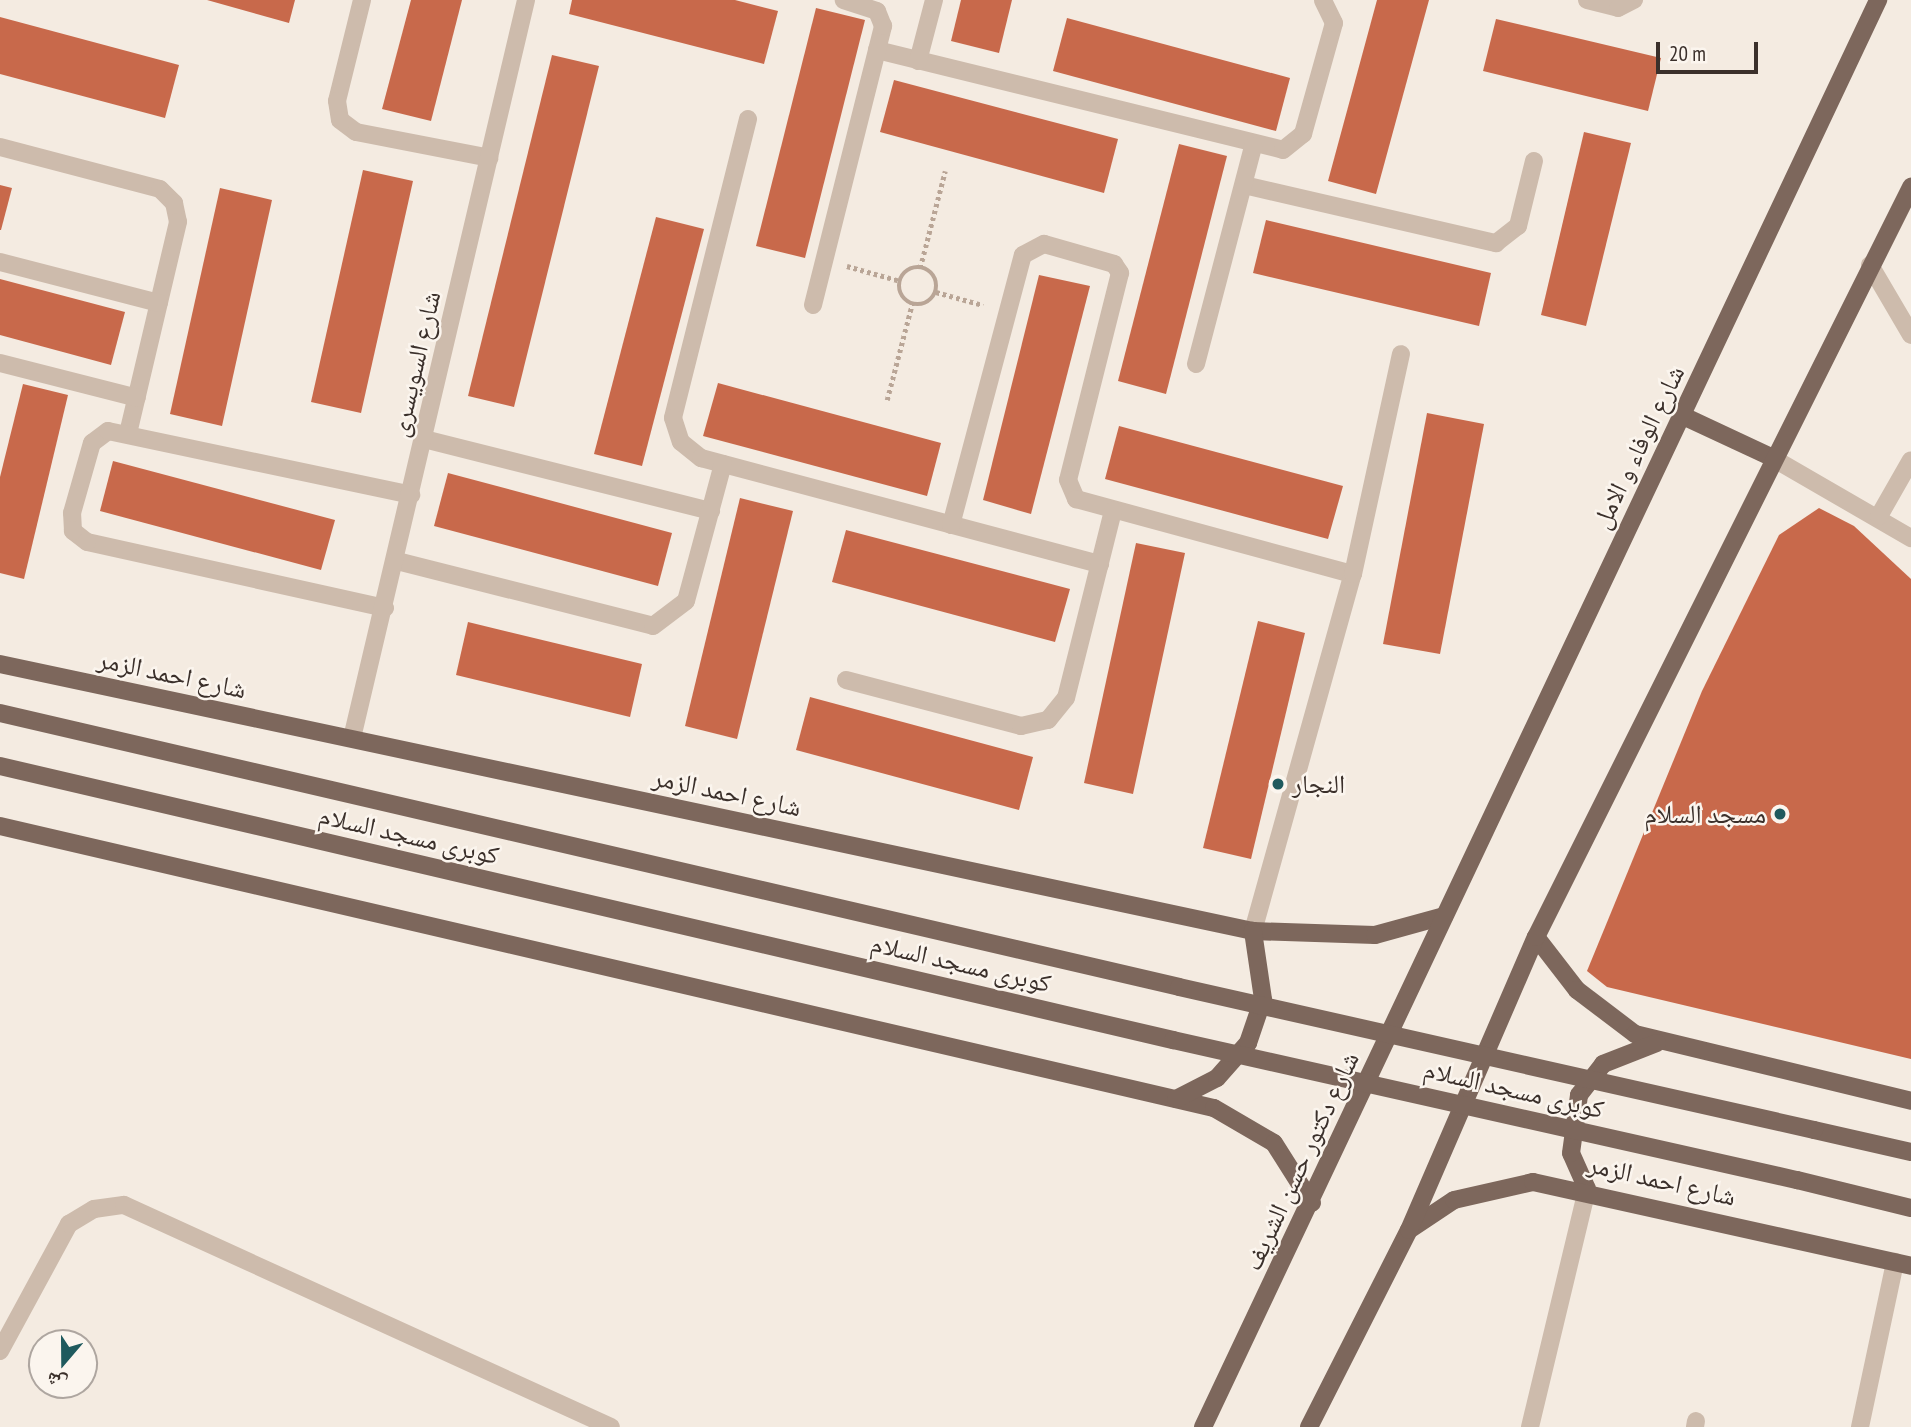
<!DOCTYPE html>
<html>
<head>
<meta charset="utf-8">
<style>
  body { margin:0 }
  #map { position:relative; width:1911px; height:1427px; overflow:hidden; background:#f4ebe1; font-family:"PT Sans Narrow","Noto Naskh Arabic",sans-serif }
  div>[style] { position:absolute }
  .building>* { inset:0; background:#c8694b }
  .path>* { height:4.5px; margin-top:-2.25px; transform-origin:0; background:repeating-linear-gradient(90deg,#b9a596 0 3.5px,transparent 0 7px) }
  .path>.ring { margin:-2.25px; padding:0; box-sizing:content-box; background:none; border:4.5px solid #b9a596; border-radius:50% }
  .lane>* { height:18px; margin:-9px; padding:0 9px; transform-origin:9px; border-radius:9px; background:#cdbbac }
  .street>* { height:18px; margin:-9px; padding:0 9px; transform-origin:9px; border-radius:9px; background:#cdbbac }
  .primary>* { height:18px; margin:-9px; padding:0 9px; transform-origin:9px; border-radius:9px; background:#7d675c }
  .primary-bridge>* { height:18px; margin:-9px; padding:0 9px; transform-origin:9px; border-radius:9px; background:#7d675c }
  .dots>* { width:19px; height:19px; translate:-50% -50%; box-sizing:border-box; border:4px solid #fbf5ee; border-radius:50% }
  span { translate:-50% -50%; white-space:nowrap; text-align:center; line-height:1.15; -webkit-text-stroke:5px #fbf5ee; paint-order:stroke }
  .street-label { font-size:26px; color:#3b302b }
  .poi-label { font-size:26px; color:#3b302b }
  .left { translate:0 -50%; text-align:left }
  .right { translate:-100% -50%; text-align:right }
  .north { position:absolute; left:28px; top:1329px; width:70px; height:70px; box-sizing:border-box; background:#fbf5ee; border:2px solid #aea6a0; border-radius:50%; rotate:200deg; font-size:19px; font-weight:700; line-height:28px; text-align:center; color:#3b302b }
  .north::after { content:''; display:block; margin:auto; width:24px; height:32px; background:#1f5a5e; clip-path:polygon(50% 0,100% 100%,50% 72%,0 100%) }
  .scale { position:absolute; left:1656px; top:42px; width:102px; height:32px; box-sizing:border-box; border:4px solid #3b302b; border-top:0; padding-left:9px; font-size:21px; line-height:24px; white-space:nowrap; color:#3b302b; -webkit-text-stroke:5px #fbf5ee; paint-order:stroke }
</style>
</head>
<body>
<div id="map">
  <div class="building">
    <i style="clip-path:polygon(207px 0,295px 0,289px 23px)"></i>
    <i style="clip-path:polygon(411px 0,462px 0,431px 121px,382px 109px)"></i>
    <i style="clip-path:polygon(572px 0,735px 0,778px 11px,764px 64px,569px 14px)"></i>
    <i style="clip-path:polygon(961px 0,1012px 0,999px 53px,951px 41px)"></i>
    <i style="clip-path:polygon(1377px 0,1429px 0,1376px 194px,1328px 181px)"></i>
    <i style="clip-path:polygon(816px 8px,865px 20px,805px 258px,756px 246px)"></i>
    <i style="clip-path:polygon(0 17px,179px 65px,165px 118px,0 74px)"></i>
    <i style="clip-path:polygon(1067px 18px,1290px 78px,1276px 131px,1053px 71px)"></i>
    <i style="clip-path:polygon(1496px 19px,1661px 58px,1648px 111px,1483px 71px)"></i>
    <i style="clip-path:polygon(552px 55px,599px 66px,514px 407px,468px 396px)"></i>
    <i style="clip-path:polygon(894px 80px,1118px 139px,1104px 193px,880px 132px)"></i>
    <i style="clip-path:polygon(1584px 132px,1631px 143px,1586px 326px,1541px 315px)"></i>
    <i style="clip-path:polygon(1179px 144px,1227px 156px,1166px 394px,1118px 381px)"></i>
    <i style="clip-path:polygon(363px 170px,413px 181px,361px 413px,311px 402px)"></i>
    <i style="clip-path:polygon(0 185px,12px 188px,1px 230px,0 230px)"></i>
    <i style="clip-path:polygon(220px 188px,272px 200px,222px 426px,170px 414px)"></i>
    <i style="clip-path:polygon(656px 217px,704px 229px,642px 466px,594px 454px)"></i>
    <i style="clip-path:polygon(1266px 220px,1491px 273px,1479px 326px,1253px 273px)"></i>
    <i style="clip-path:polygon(1039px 275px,1090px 286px,1031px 514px,983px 500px)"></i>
    <i style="clip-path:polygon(0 279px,125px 312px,111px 365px,0 335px)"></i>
    <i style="clip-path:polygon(718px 383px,941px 443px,927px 496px,703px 436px)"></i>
    <i style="clip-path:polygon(23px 384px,68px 395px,24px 579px,0 573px,0 477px)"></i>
    <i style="clip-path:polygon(1427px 413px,1484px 424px,1440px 654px,1383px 644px)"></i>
    <i style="clip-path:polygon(1119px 426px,1343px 486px,1328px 539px,1105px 479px)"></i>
    <i style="clip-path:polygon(113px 461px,335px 520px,321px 570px,100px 511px)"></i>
    <i style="clip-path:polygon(448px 473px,672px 533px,658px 586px,434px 526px)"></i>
    <i style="clip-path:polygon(740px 498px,793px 511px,737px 739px,685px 726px)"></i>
    <i style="clip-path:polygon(1819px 508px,1854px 526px,1911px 579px,1911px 1059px,1607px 987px,1587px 971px,1702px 691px,1779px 535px)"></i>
    <i style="clip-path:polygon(846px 530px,1070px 589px,1055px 642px,832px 582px)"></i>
    <i style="clip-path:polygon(1136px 543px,1185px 553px,1133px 794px,1084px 783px)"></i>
    <i style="clip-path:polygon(1258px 621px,1305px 633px,1251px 859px,1203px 848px)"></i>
    <i style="clip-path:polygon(468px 622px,642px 664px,630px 717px,456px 675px)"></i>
    <i style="clip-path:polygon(810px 697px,1033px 757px,1019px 810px,796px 750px)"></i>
  </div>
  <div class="path">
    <i style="left:847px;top:266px;width:55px;rotate:15.8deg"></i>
    <i class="ring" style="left:899px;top:267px;width:33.5px;height:33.5px"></i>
    <i style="left:920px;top:268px;width:100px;rotate:-75.5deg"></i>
    <i style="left:936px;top:292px;width:49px;rotate:15.5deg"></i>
    <i style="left:887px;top:400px;width:99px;rotate:-75.4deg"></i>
  </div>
  <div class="lane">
    <i style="left:1870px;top:265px;width:81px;rotate:59.6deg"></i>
    <i style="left:1771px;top:457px;width:162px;rotate:30.1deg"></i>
    <i style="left:1879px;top:516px;width:64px;rotate:-60.3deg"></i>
    <i style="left:0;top:1351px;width:145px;rotate:-61.5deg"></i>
    <i style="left:69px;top:1224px;width:29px;rotate:-31deg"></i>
    <i style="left:94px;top:1209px;width:30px;rotate:-8deg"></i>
    <i style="left:124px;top:1205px;width:535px;rotate:24.51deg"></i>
    <i style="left:1530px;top:1427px;width:245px;rotate:-76.5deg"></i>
    <i style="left:1695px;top:1427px;width:6px;rotate:-81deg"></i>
    <i style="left:1860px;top:1427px;width:169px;rotate:-78deg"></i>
  </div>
  <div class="street">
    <i style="left:362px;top:0;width:104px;rotate:103.9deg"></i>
    <i style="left:337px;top:101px;width:19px;rotate:81deg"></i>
    <i style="left:340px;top:120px;width:20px;rotate:37deg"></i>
    <i style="left:356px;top:132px;width:136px;rotate:11deg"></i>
    <i style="left:1587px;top:0;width:32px;rotate:14deg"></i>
    <i style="left:1618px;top:8px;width:18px;rotate:-27deg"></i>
    <i style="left:877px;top:50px;width:418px;rotate:13.8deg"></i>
    <i style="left:1283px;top:150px;width:26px;rotate:-39deg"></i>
    <i style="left:1303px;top:134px;width:115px;rotate:-74.4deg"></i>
    <i style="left:1334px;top:23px;width:25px;rotate:-116deg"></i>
    <i style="left:918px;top:61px;width:63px;rotate:-75.3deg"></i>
    <i style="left:748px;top:119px;width:308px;rotate:104.1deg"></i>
    <i style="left:673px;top:418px;width:25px;rotate:72deg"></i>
    <i style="left:681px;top:442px;width:26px;rotate:39deg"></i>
    <i style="left:701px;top:458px;width:413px;rotate:14.9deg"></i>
    <i style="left:0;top:147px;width:165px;rotate:14.7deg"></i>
    <i style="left:160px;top:189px;width:20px;rotate:45deg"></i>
    <i style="left:174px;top:203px;width:19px;rotate:78deg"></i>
    <i style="left:178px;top:222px;width:218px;rotate:103.3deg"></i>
    <i style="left:1244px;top:185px;width:259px;rotate:13deg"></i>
    <i style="left:1496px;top:243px;width:28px;rotate:-38deg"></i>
    <i style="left:1518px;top:226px;width:67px;rotate:-76.2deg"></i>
    <i style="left:0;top:262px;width:164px;rotate:14.5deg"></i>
    <i style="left:813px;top:305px;width:288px;rotate:-75.9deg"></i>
    <i style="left:883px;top:26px;width:16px;rotate:-112deg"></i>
    <i style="left:877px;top:11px;width:35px;rotate:-162deg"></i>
    <i style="left:0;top:363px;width:141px;rotate:14.3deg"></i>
    <i style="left:1196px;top:364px;width:225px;rotate:-75.3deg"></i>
    <i style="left:424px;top:439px;width:296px;rotate:14.1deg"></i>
    <i style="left:951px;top:525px;width:279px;rotate:-75.1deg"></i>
    <i style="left:1023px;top:255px;width:24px;rotate:-28deg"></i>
    <i style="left:1044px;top:244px;width:73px;rotate:15.9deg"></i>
    <i style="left:1114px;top:264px;width:11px;rotate:56deg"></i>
    <i style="left:1120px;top:273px;width:213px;rotate:104.1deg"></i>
    <i style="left:1068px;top:480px;width:21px;rotate:67deg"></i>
    <i style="left:1076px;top:499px;width:287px;rotate:15.2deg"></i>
    <i style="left:397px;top:561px;width:264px;rotate:14.2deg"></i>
    <i style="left:653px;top:626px;width:41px;rotate:-37.1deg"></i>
    <i style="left:686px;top:601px;width:142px;rotate:-74.9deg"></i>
    <i style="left:385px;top:608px;width:305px;rotate:-167.5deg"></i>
    <i style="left:87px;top:542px;width:18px;rotate:-142deg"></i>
    <i style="left:73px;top:531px;width:18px;rotate:-93deg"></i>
    <i style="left:72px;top:513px;width:73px;rotate:-74.1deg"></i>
    <i style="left:92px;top:443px;width:20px;rotate:-37deg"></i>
    <i style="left:108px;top:431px;width:310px;rotate:11.9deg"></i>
    <i style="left:846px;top:680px;width:181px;rotate:14.7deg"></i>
    <i style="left:1021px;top:726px;width:28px;rotate:-13deg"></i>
    <i style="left:1048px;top:720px;width:28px;rotate:-51deg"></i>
    <i style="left:1066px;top:698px;width:193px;rotate:-75.9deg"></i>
    <i style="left:352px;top:738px;width:758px;rotate:-76.73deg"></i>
    <i style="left:1253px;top:931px;width:371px;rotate:-74.4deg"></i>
    <i style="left:1353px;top:574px;width:225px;rotate:-77.7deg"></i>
  </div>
  <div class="primary">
    <i style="left:1681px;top:415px;width:99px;rotate:25deg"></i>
    <i style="left:0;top:664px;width:1281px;rotate:12.03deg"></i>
    <i style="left:1253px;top:931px;width:122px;rotate:1.9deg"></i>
    <i style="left:1375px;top:935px;width:72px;rotate:-15.4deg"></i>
    <i style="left:0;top:713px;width:1210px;rotate:13.08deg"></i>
    <i style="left:0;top:766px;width:1205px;rotate:13.15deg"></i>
    <i style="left:0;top:826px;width:1246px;rotate:13.08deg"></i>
    <i style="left:1214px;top:1108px;width:69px;rotate:30.3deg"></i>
    <i style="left:1274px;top:1143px;width:71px;rotate:57.7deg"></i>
    <i style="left:1536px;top:937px;width:67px;rotate:52.3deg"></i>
    <i style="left:1577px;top:990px;width:73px;rotate:37.2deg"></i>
    <i style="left:1635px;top:1034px;width:284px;rotate:13.6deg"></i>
    <i style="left:1176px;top:1099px;width:46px;rotate:-27.1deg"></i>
    <i style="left:1217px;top:1078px;width:47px;rotate:-48.5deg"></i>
    <i style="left:1248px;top:1043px;width:46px;rotate:-71.2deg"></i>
    <i style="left:1263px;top:999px;width:69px;rotate:-98.4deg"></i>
    <i style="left:1814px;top:1130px;width:99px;rotate:12.8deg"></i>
    <i style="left:1797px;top:1180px;width:117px;rotate:13.8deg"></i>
    <i style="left:1587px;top:1189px;width:39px;rotate:-114deg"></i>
    <i style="left:1571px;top:1153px;width:59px;rotate:-82.1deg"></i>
    <i style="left:1579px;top:1095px;width:39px;rotate:-52deg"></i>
    <i style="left:1603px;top:1064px;width:58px;rotate:-21.3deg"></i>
    <i style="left:1412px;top:1228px;width:50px;rotate:-33.7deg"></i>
    <i style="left:1454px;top:1200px;width:81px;rotate:-12.8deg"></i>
    <i style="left:1533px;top:1182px;width:387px;rotate:12.5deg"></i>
    <i style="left:1203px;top:1427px;width:1579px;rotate:-64.68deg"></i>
    <i style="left:1309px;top:1427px;width:221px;rotate:-63.1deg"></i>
    <i style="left:1409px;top:1230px;width:319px;rotate:-66.6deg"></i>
    <i style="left:1536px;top:937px;width:839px;rotate:-63.43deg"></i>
  </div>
  <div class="primary-bridge">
    <i style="left:1179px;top:987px;width:651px;rotate:12.69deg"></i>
    <i style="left:1173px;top:1040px;width:640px;rotate:12.65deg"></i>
  </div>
  <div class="dots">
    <i style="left:1278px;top:784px;background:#1f5a5e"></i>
    <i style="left:1780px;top:814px;background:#1f5a5e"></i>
  </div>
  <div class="street-label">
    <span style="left:415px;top:364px;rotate:-77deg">شارع السويسرى</span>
    <span style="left:1638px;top:447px;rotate:-64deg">شارع الوفاء و الامل</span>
    <span style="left:172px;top:674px;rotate:12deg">شارع احمد الزمر</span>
    <span style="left:727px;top:792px;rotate:12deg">شارع احمد الزمر</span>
    <span style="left:409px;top:835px;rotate:13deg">كوبرى مسجد السلام</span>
    <span style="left:961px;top:963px;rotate:13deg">كوبرى مسجد السلام</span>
    <span style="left:1514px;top:1089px;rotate:13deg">كوبرى مسجد السلام</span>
    <span style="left:1301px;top:1161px;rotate:-65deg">شارع دكتور حسن الشريف</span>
    <span style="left:1662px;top:1180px;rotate:13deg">شارع احمد الزمر</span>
  </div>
  <div class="poi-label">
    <span class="left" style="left:1292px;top:784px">النجار</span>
    <span class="right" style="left:1766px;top:814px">مسجد السلام</span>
  </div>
  <div class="north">ش</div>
  <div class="scale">20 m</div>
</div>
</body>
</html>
